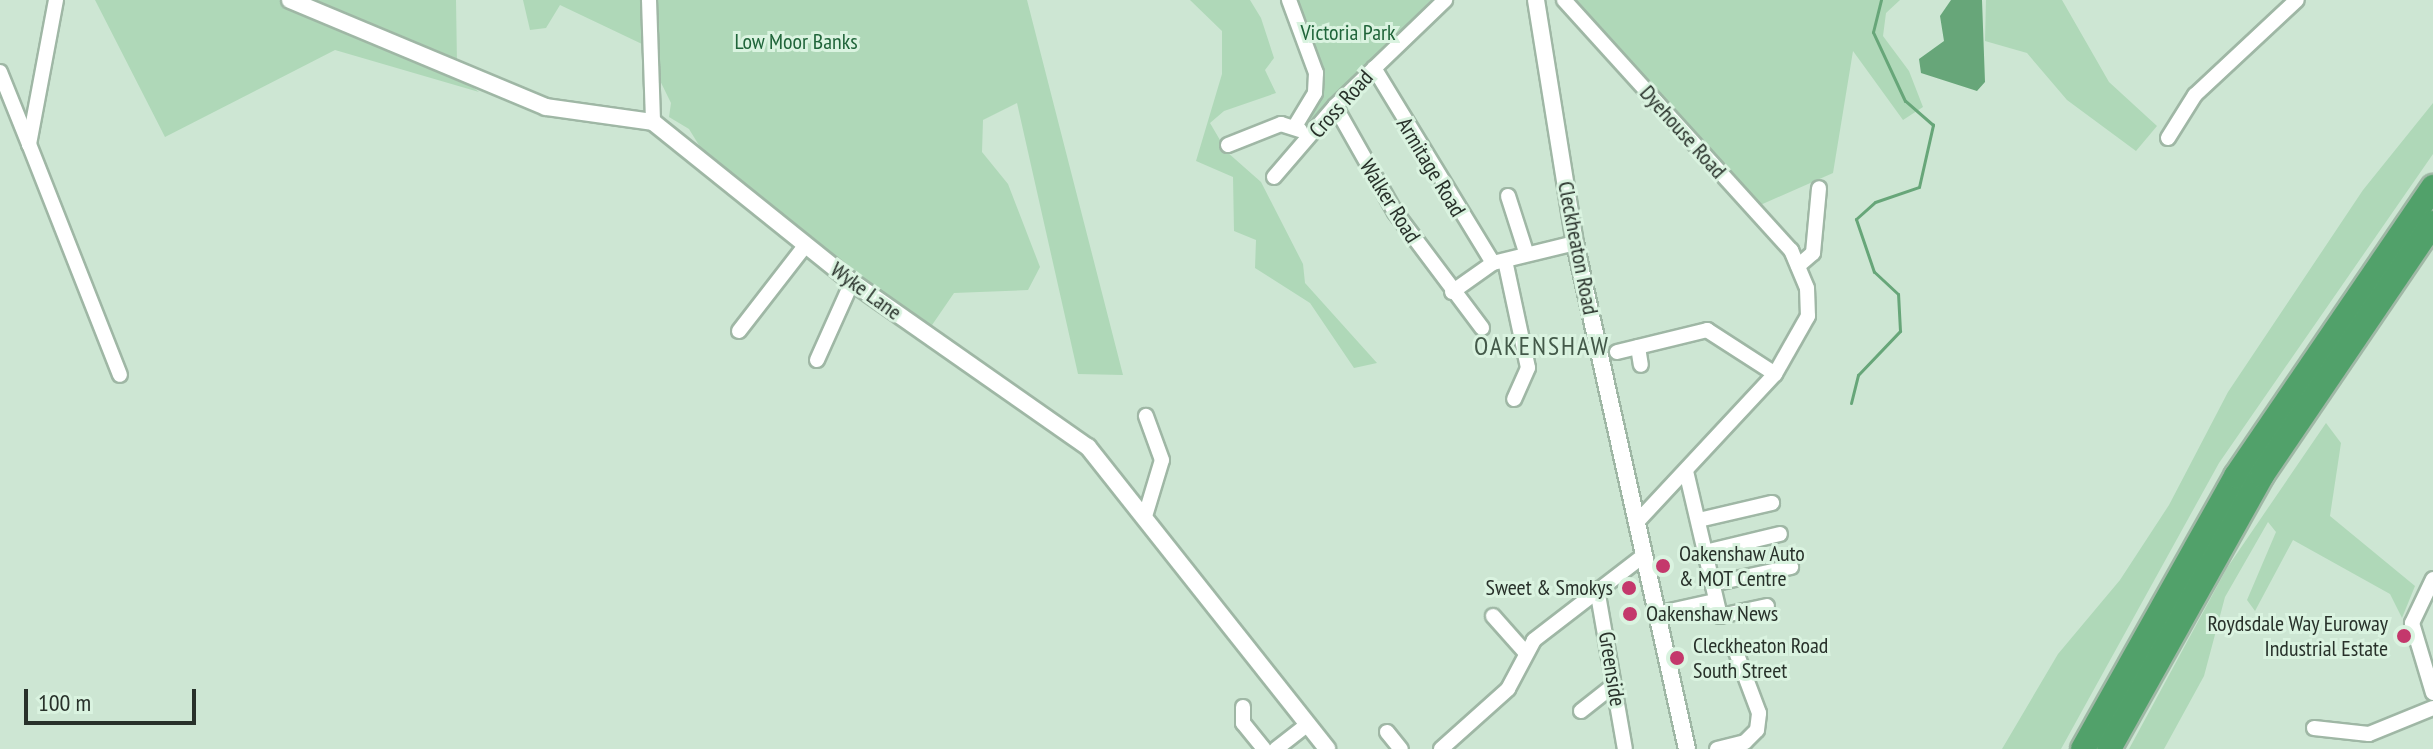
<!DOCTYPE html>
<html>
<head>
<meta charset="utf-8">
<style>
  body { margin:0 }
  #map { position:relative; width:2433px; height:749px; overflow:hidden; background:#cde6d3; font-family:"PT Sans Narrow",sans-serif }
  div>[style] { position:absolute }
  .green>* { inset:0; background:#afd8b8 }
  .water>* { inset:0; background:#67a679 }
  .stream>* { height:3px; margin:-1.5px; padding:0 1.5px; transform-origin:1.5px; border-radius:1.5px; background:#67a679 }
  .roads { filter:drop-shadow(2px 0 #9fb7a5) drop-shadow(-2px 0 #9fb7a5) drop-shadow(0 2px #9fb7a5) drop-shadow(0 -2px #9fb7a5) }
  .minor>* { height:14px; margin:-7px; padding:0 7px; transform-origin:7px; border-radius:7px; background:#fff }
  .tertiary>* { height:16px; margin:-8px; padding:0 8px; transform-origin:8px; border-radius:8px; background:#fff }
  .motorway>* { height:24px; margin:-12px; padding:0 12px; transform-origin:12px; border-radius:12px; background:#51a16a }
  .dots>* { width:22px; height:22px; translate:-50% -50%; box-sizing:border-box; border:4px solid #daf3e0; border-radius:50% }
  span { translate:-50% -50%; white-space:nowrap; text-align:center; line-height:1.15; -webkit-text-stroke:6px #daf3e0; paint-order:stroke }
  .park-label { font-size:22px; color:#20653a }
  .street-label { font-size:22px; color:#28312a }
  .poi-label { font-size:22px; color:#28312a }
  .left { translate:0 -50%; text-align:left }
  .right { translate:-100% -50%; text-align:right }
  .quarter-label { font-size:26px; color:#435949; letter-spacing:2px }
  .scale { position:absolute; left:24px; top:689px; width:172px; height:36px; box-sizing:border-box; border:4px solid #28312a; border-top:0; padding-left:10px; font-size:24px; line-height:28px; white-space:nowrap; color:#28312a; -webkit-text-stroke:6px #daf3e0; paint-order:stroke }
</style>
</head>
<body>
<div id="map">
  <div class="green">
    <i style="clip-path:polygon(95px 0,456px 0,457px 64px,528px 88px,450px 70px,479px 92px,335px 50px,165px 137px)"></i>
    <i style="clip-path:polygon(523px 0,1027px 0,1123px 375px,1078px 374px,1017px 103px,983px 120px,982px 152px,1008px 184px,1040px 267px,1028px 290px,954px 293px,930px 328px,885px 300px,705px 155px,689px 129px,669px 117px,671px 103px,642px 44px,560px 5px,546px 28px,530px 30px)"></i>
    <i style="clip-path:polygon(1190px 0,1250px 0,1261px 18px,1274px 58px,1265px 70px,1276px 93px,1224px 111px,1210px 123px,1227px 152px,1261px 182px,1303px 264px,1305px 283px,1377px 363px,1354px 368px,1310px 303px,1255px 268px,1256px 240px,1234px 231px,1233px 177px,1196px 161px,1222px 74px,1222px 31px)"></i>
    <i style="clip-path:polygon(1294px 0,1431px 0,1308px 122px,1325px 71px)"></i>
    <i style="clip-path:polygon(1574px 0,1900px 0,1886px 13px,1883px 36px,1909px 71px,1923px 107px,1903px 120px,1853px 51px,1833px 173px,1758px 206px)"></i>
    <i style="clip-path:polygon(1986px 0,2062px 0,2109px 82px,2157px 126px,2136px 151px,2067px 100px,2027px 53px,1985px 41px)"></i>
    <i style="clip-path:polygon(2433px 103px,2433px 154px,2219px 463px,2061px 749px,2002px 749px,2058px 654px,2120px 580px,2169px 505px,2228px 392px,2363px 190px)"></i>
    <i style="clip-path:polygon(2326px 423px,2341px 443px,2330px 516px,2415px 586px,2402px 618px,2390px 594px,2293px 540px,2255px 611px,2247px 600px,2276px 532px,2268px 522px,2225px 597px,2204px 676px,2164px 749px,2129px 749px,2227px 568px)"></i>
  </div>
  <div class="water">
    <i style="clip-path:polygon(1951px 0,1982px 0,1985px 82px,1977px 91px,1921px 73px,1919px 59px,1944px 41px,1940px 16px)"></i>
  </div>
  <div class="stream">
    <i style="left:1851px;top:403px;width:29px;rotate:-76deg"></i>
    <i style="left:1858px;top:375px;width:61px;rotate:-46.3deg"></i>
    <i style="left:1900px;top:331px;width:37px;rotate:-93deg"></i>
    <i style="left:1898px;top:294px;width:33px;rotate:-137deg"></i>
    <i style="left:1874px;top:272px;width:56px;rotate:-108.8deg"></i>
    <i style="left:1856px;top:219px;width:25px;rotate:-42deg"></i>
    <i style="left:1875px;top:202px;width:46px;rotate:-18.8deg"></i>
    <i style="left:1919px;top:187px;width:64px;rotate:-77.3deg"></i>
    <i style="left:1933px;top:125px;width:37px;rotate:-139deg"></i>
    <i style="left:1905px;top:101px;width:76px;rotate:-114.9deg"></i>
    <i style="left:1873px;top:32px;width:33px;rotate:-76deg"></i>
  </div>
  <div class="roads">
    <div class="minor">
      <i style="left:56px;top:0;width:147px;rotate:100.6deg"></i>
      <i style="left:29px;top:144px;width:248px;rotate:68.5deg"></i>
      <i style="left:649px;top:0;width:122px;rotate:88.1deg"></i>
      <i style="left:1289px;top:0;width:78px;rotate:69.7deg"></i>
      <i style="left:1316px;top:73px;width:20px;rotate:93deg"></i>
      <i style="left:1315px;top:93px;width:37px;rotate:121deg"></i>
      <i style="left:1564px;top:0;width:338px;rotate:47.8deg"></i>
      <i style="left:1791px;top:250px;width:41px;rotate:67.2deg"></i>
      <i style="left:1807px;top:288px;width:28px;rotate:88deg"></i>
      <i style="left:1808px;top:316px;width:67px;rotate:119.6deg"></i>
      <i style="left:1775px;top:374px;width:204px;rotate:133deg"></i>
      <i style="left:1374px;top:68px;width:228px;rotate:58.6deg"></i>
      <i style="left:0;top:72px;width:78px;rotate:68.1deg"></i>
      <i style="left:1335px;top:106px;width:122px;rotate:60.5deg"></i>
      <i style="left:1395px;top:212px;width:145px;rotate:53.1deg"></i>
      <i style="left:2168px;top:138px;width:51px;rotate:-57.9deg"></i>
      <i style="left:2195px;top:95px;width:139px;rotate:-43deg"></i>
      <i style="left:1228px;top:145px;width:57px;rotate:-21.6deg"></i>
      <i style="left:1281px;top:124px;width:20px;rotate:18deg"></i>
      <i style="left:1274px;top:177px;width:94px;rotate:-49.3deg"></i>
      <i style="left:1335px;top:106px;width:153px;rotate:-43.9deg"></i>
      <i style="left:1508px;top:196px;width:59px;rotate:72.2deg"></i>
      <i style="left:1506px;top:265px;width:105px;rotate:77.9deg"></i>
      <i style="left:1528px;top:368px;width:34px;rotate:114deg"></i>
      <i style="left:1798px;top:266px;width:20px;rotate:-41deg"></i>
      <i style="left:1813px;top:253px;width:65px;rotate:-84.7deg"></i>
      <i style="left:1452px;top:292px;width:50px;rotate:-35.3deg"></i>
      <i style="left:1493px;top:263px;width:84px;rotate:-13.7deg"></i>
      <i style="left:739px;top:331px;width:108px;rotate:-52.2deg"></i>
      <i style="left:1638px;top:347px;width:18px;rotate:81deg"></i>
      <i style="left:1617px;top:352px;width:93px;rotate:-13.7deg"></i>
      <i style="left:1707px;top:330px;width:81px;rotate:32.9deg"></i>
      <i style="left:817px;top:360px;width:85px;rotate:-65.8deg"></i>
      <i style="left:1686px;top:471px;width:149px;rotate:76.8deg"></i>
      <i style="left:1720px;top:616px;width:48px;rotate:-12deg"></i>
      <i style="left:1146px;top:513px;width:55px;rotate:-73.2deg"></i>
      <i style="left:1162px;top:460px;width:47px;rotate:-110deg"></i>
      <i style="left:1703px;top:519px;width:71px;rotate:-13.1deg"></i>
      <i style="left:1705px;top:552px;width:77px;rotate:-13.5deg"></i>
      <i style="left:2433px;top:579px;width:49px;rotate:115.5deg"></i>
      <i style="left:2412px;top:623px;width:73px;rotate:73.3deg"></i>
      <i style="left:1712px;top:584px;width:81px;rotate:-12.1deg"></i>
      <i style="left:1597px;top:589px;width:162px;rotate:80.1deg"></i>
      <i style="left:1656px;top:614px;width:60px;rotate:-12.4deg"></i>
      <i style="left:1493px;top:616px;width:48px;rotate:48.4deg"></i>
      <i style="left:1243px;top:707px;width:16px;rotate:90deg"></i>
      <i style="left:1243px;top:723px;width:33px;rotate:51deg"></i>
      <i style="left:1581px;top:711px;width:42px;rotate:-38.2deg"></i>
      <i style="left:2314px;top:728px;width:55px;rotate:6.2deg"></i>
      <i style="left:2369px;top:734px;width:69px;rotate:-22.1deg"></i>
      <i style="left:1387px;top:732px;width:22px;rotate:51deg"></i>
      <i style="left:1276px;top:749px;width:39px;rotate:-38deg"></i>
      <i style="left:1441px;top:749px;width:90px;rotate:-41.8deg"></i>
      <i style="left:1508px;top:689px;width:55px;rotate:-62deg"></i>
      <i style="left:1534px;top:640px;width:138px;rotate:-37.6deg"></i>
      <i style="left:1717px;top:749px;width:29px;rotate:-14deg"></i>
      <i style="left:1745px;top:742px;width:17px;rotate:-45deg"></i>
      <i style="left:1757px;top:730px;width:17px;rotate:-83deg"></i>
      <i style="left:1759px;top:713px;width:68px;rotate:-110.6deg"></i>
    </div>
    <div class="tertiary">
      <i style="left:290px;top:0;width:277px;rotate:22.7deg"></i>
      <i style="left:546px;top:107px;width:108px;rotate:8deg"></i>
      <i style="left:653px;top:122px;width:255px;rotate:38.8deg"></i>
      <i style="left:852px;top:282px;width:288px;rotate:35deg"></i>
      <i style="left:1088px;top:447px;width:385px;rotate:51.6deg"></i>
      <i style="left:1536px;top:0;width:246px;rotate:80.9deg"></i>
      <i style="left:1575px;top:243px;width:518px;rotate:77.52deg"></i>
    </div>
    <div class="motorway">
      <i style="left:2083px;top:749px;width:313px;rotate:-60.7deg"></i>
      <i style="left:2236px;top:476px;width:350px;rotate:-55.7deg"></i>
      <i style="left:2109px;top:749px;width:314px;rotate:-60.8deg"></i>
      <i style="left:2262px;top:475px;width:305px;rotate:-55.8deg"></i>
    </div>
  </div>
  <div class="dots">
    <i style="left:1663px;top:566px;background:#c4386c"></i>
    <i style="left:1629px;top:588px;background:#c4386c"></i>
    <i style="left:1630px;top:614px;background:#c4386c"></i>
    <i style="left:2404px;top:636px;background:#c4386c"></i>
    <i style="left:1677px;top:658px;background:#c4386c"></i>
  </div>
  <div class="park-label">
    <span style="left:1348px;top:33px">Victoria Park</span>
    <span style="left:796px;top:42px">Low Moor Banks</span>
  </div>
  <div class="street-label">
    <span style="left:1341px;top:104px;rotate:-48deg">Cross Road</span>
    <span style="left:1683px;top:132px;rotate:48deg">Dyehouse Road</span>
    <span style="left:1431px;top:167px;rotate:59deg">Armitage Road</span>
    <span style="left:1390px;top:201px;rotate:58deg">Walker Road</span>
    <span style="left:1578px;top:248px;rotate:79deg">Cleckheaton Road</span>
    <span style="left:866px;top:291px;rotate:36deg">Wyke Lane</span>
    <span style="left:1612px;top:669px;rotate:81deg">Greenside</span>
  </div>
  <div class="poi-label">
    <span class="left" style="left:1679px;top:566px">Oakenshaw Auto<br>&amp; MOT Centre</span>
    <span class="right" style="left:1613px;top:588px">Sweet &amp; Smokys</span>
    <span class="left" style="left:1646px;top:614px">Oakenshaw News</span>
    <span class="right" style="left:2388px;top:636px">Roydsdale Way Euroway<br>Industrial Estate</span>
    <span class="left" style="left:1693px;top:658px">Cleckheaton Road<br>South Street</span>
  </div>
  <div class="quarter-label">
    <span style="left:1542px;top:346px">OAKENSHAW</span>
  </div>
  <div class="scale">100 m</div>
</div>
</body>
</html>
